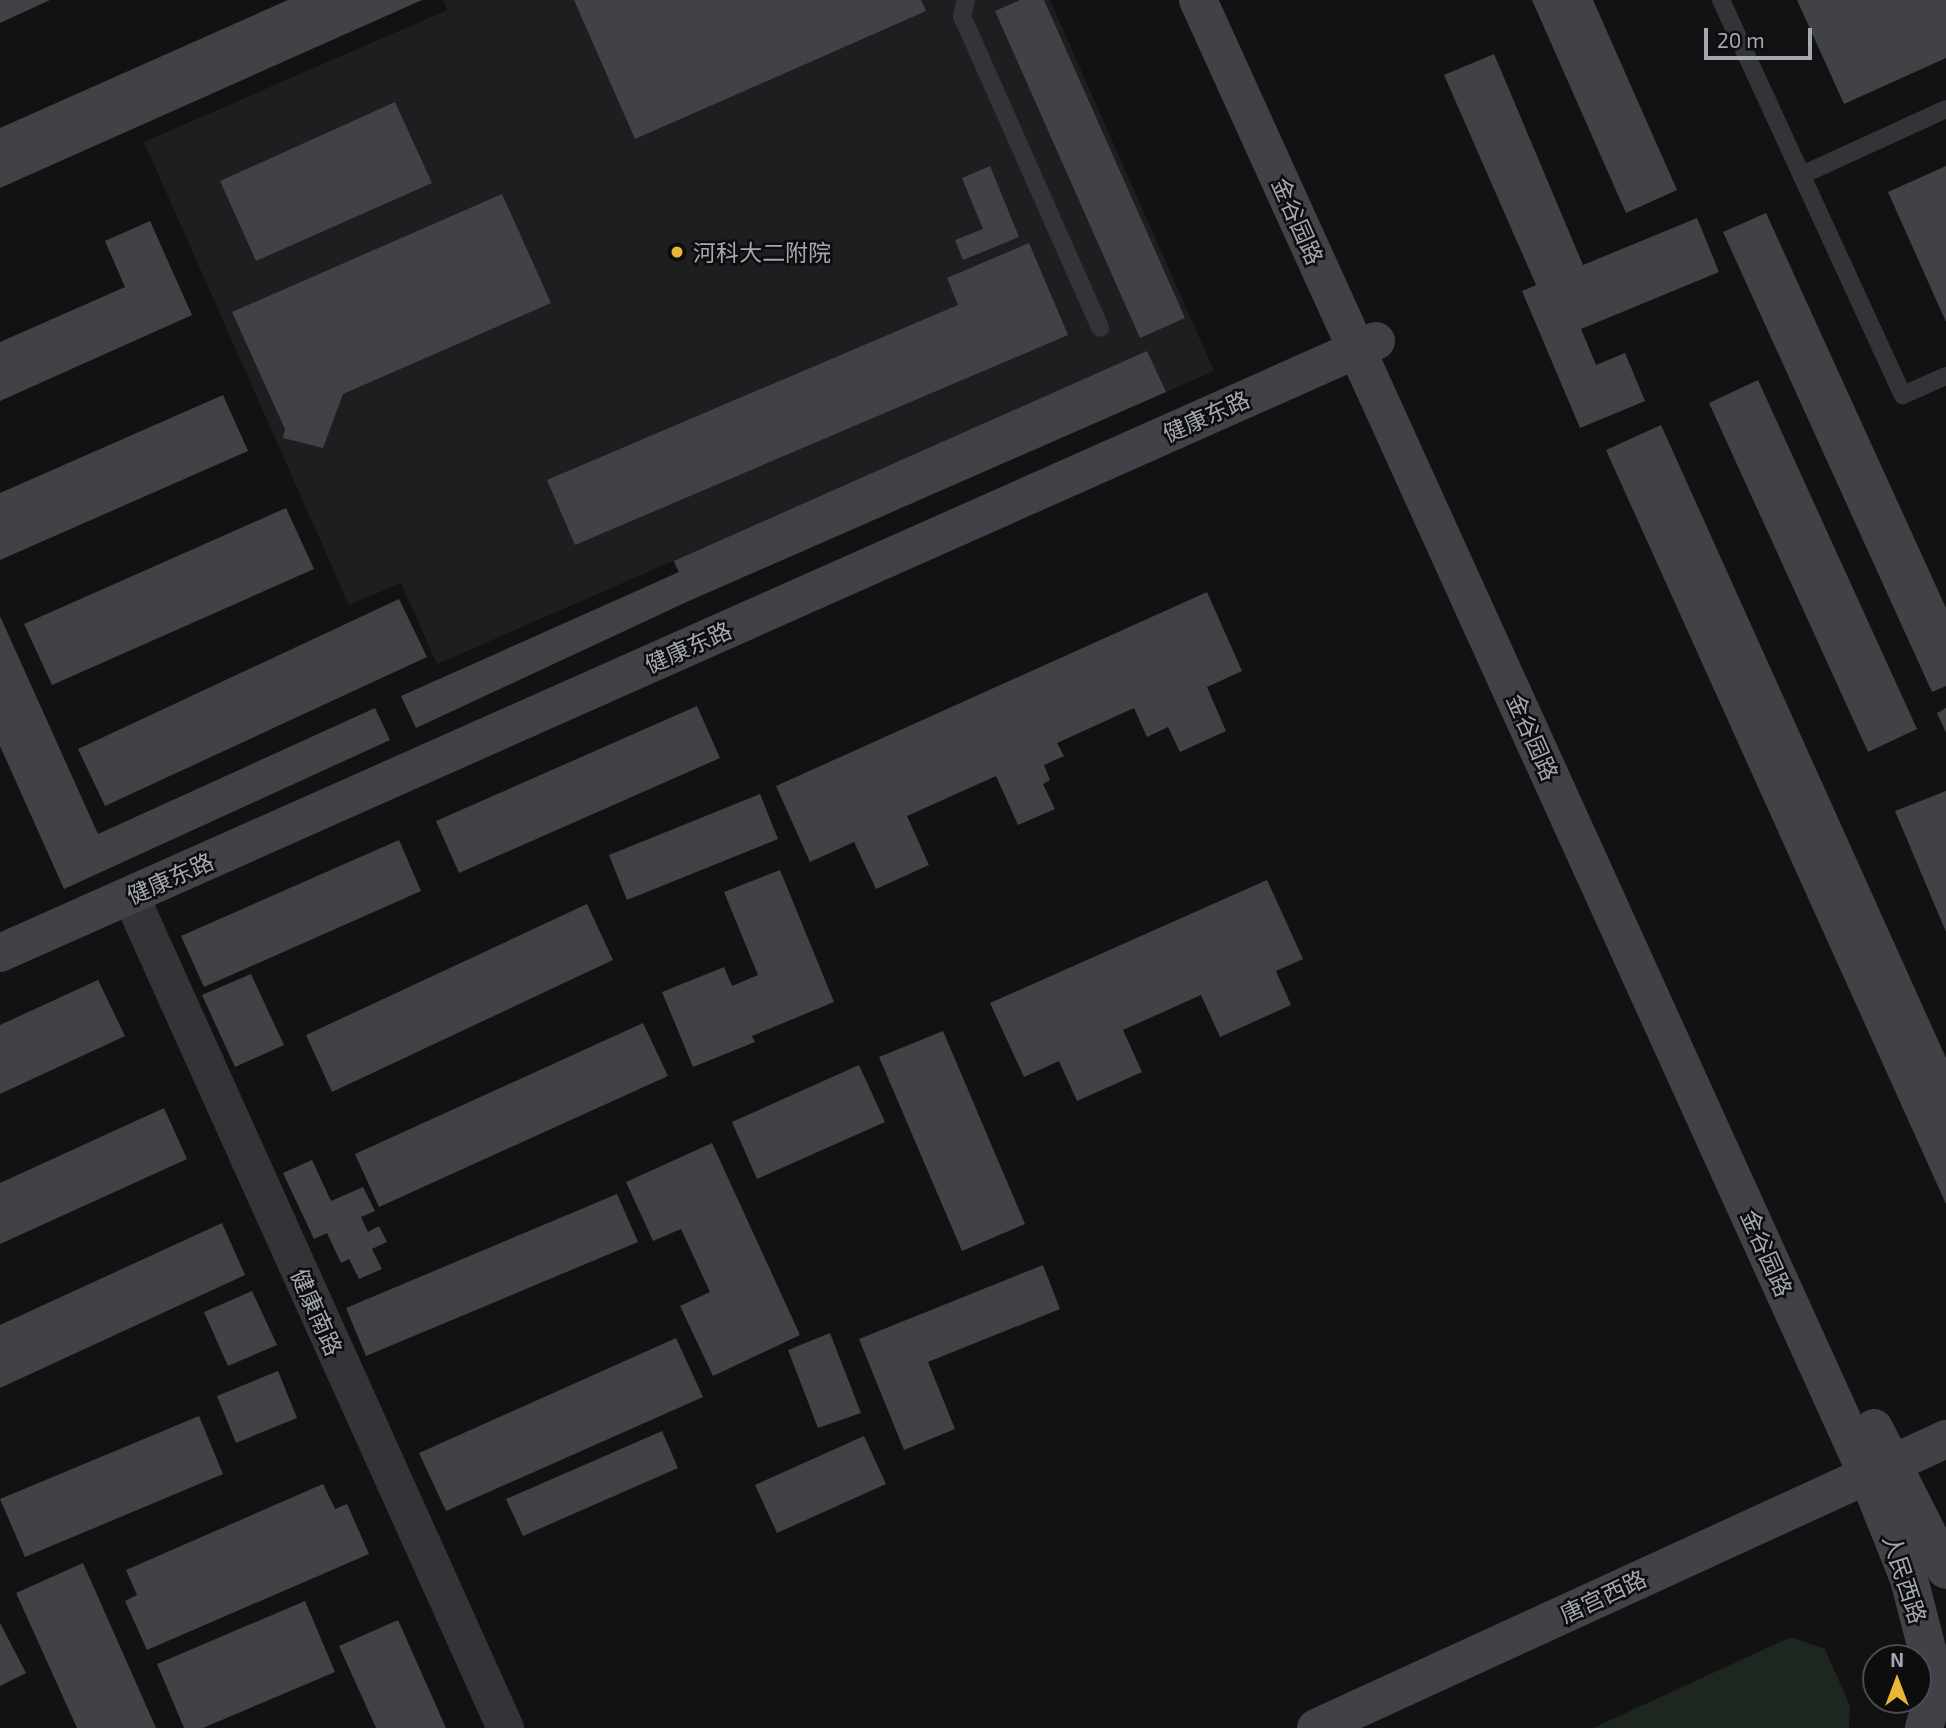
<!DOCTYPE html>
<html>
<head>
<meta charset="utf-8">
<style>
  body { margin:0 }
  #map { position:relative; width:1946px; height:1728px; overflow:hidden; background:#121213; font-family:"Exo 2","Noto Sans SC",sans-serif }
  div>[style] { position:absolute }
  .built>* { inset:0; background:#1e1e20 }
  .green>* { inset:0; background:#1e2620 }
  .building>* { inset:0; background:#414246 }
  .lane>* { height:18px; margin:-9px; padding:0 9px; transform-origin:9px; border-radius:9px; background:#333438 }
  .street>* { height:37px; margin:-18.5px; padding:0 18.5px; transform-origin:18.5px; border-radius:18.5px; background:#333438 }
  .secondary>* { height:38px; margin:-19px; padding:0 19px; transform-origin:19px; border-radius:19px; background:#414248 }
  .dots>* { width:19px; height:19px; translate:-50% -50%; box-sizing:border-box; border:4px solid #0d0d0e; border-radius:50% }
  span { translate:-50% -50%; white-space:nowrap; text-align:center; line-height:1.15; -webkit-text-stroke:5px #0d0d0e; paint-order:stroke }
  .street-label { font-size:23px; color:#a4a8b3 }
  .poi-label { font-size:23px; color:#a4a8b3 }
  .left { translate:0 -50%; text-align:left }
  .north { position:absolute; left:1862px; top:1644px; width:70px; height:70px; box-sizing:border-box; background:#0d0d0e; border:2px solid #494b50; border-radius:50%; rotate:0deg; font-size:19px; font-weight:700; line-height:28px; text-align:center; color:#a4a8b3 }
  .north::after { content:''; display:block; margin:auto; width:24px; height:32px; background:#e8b735; clip-path:polygon(50% 0,100% 100%,50% 72%,0 100%) }
  .scale { position:absolute; left:1704px; top:28px; width:108px; height:32px; box-sizing:border-box; border:4px solid #a4a8b3; border-top:0; padding-left:9px; font-size:21px; line-height:24px; white-space:nowrap; color:#a4a8b3; -webkit-text-stroke:5px #0d0d0e; paint-order:stroke }
</style>
</head>
<body>
<div id="map">
  <div class="built">
    <i style="clip-path:polygon(443px 0,1050px 0,1214px 371px,691px 600px,673px 561px,437px 664px,401px 583px,349px 605px,144px 142px,447px 10px)"></i>
  </div>
  <div class="green">
    <i style="clip-path:polygon(1791px 1637px,1825px 1649px,1850px 1706px,1849px 1728px,1593px 1728px)"></i>
  </div>
  <div class="building">
    <i style="clip-path:polygon(0 0,50px 0,0 23px)"></i>
    <i style="clip-path:polygon(288px 0,422px 0,0 188px,0 128px)"></i>
    <i style="clip-path:polygon(574px 0,921px 0,926px 11px,635px 139px)"></i>
    <i style="clip-path:polygon(1020px 0,1044px 0,1185px 318px,1140px 338px,995px 11px)"></i>
    <i style="clip-path:polygon(1532px 0,1593px 0,1677px 190px,1626px 213px)"></i>
    <i style="clip-path:polygon(1797px 0,1946px 0,1946px 58px,1844px 104px)"></i>
    <i style="clip-path:polygon(1494px 54px,1583px 265px,1697px 218px,1719px 272px,1581px 329px,1596px 365px,1625px 353px,1645px 401px,1580px 428px,1522px 291px,1536px 285px,1444px 75px)"></i>
    <i style="clip-path:polygon(395px 102px,432px 183px,256px 261px,220px 181px)"></i>
    <i style="clip-path:polygon(990px 166px,1019px 237px,963px 260px,955px 240px,983px 229px,962px 178px)"></i>
    <i style="clip-path:polygon(1946px 166px,1946px 322px,1888px 192px)"></i>
    <i style="clip-path:polygon(502px 194px,551px 303px,343px 394px,323px 448px,283px 438px,285px 429px,232px 312px)"></i>
    <i style="clip-path:polygon(1766px 213px,1946px 608px,1946px 686px,1932px 692px,1723px 232px)"></i>
    <i style="clip-path:polygon(150px 221px,192px 315px,0 401px,0 342px,125px 287px,105px 241px)"></i>
    <i style="clip-path:polygon(1029px 243px,1068px 335px,575px 545px,547px 480px,958px 305px,947px 278px)"></i>
    <i style="clip-path:polygon(1147px 351px,1166px 392px,691px 600px,416px 728px,401px 696px,679px 572px,674px 561px)"></i>
    <i style="clip-path:polygon(1758px 380px,1917px 729px,1868px 752px,1709px 403px)"></i>
    <i style="clip-path:polygon(223px 395px,248px 451px,0 560px,0 493px)"></i>
    <i style="clip-path:polygon(1661px 425px,1946px 1058px,1946px 1204px,1606px 450px)"></i>
    <i style="clip-path:polygon(286px 508px,314px 569px,52px 685px,24px 624px)"></i>
    <i style="clip-path:polygon(1207px 592px,1242px 671px,1207px 687px,1226px 731px,1180px 752px,1168px 727px,1147px 737px,1134px 708px,1057px 743px,1064px 756px,1044px 765px,1050px 780px,1043px 784px,1055px 809px,1018px 825px,996px 776px,907px 816px,929px 865px,876px 889px,854px 842px,810px 862px,776px 786px)"></i>
    <i style="clip-path:polygon(399px 599px,427px 657px,105px 806px,78px 749px)"></i>
    <i style="clip-path:polygon(0 616px,98px 834px,375px 708px,390px 740px,64px 889px,0 746px)"></i>
    <i style="clip-path:polygon(697px 706px,720px 758px,459px 873px,436px 821px)"></i>
    <i style="clip-path:polygon(1946px 708px,1946px 733px,1937px 713px)"></i>
    <i style="clip-path:polygon(1946px 791px,1946px 932px,1895px 811px)"></i>
    <i style="clip-path:polygon(760px 794px,778px 839px,627px 900px,609px 855px)"></i>
    <i style="clip-path:polygon(399px 840px,421px 891px,204px 987px,181px 936px)"></i>
    <i style="clip-path:polygon(780px 870px,834px 1002px,752px 1036px,755px 1042px,693px 1067px,662px 992px,724px 967px,732px 986px,758px 975px,724px 892px)"></i>
    <i style="clip-path:polygon(1267px 880px,1303px 959px,1276px 971px,1291px 1005px,1220px 1037px,1201px 995px,1123px 1030px,1142px 1072px,1077px 1101px,1059px 1061px,1024px 1077px,990px 1003px)"></i>
    <i style="clip-path:polygon(587px 904px,613px 960px,332px 1092px,306px 1035px)"></i>
    <i style="clip-path:polygon(251px 974px,284px 1045px,235px 1067px,202px 995px)"></i>
    <i style="clip-path:polygon(98px 980px,125px 1036px,0 1094px,0 1025px)"></i>
    <i style="clip-path:polygon(643px 1023px,668px 1076px,379px 1207px,355px 1154px)"></i>
    <i style="clip-path:polygon(943px 1031px,1025px 1224px,962px 1251px,879px 1057px)"></i>
    <i style="clip-path:polygon(859px 1065px,885px 1122px,757px 1179px,732px 1122px)"></i>
    <i style="clip-path:polygon(164px 1108px,187px 1159px,0 1244px,0 1183px)"></i>
    <i style="clip-path:polygon(712px 1143px,800px 1335px,713px 1376px,680px 1306px,710px 1292px,681px 1229px,653px 1241px,626px 1182px)"></i>
    <i style="clip-path:polygon(312px 1160px,331px 1201px,363px 1187px,375px 1211px,361px 1217px,368px 1232px,379px 1226px,387px 1242px,372px 1249px,382px 1269px,359px 1279px,349px 1259px,341px 1263px,327px 1233px,314px 1239px,283px 1173px)"></i>
    <i style="clip-path:polygon(617px 1194px,638px 1242px,366px 1356px,346px 1308px)"></i>
    <i style="clip-path:polygon(222px 1223px,245px 1275px,0 1388px,0 1325px)"></i>
    <i style="clip-path:polygon(1043px 1265px,1060px 1309px,928px 1362px,955px 1429px,904px 1450px,859px 1339px)"></i>
    <i style="clip-path:polygon(252px 1291px,277px 1345px,228px 1366px,204px 1312px)"></i>
    <i style="clip-path:polygon(830px 1333px,861px 1413px,818px 1428px,788px 1350px)"></i>
    <i style="clip-path:polygon(676px 1338px,703px 1397px,446px 1511px,419px 1453px)"></i>
    <i style="clip-path:polygon(278px 1371px,297px 1418px,236px 1443px,217px 1396px)"></i>
    <i style="clip-path:polygon(199px 1416px,223px 1474px,25px 1557px,0 1499px)"></i>
    <i style="clip-path:polygon(662px 1431px,678px 1468px,523px 1536px,506px 1499px)"></i>
    <i style="clip-path:polygon(864px 1436px,886px 1484px,777px 1533px,755px 1485px)"></i>
    <i style="clip-path:polygon(323px 1484px,335px 1509px,347px 1504px,369px 1554px,147px 1650px,125px 1601px,137px 1595px,126px 1570px)"></i>
    <i style="clip-path:polygon(83px 1563px,156px 1728px,77px 1728px,16px 1593px)"></i>
    <i style="clip-path:polygon(305px 1601px,335px 1672px,203px 1728px,184px 1728px,157px 1664px)"></i>
    <i style="clip-path:polygon(398px 1620px,446px 1728px,376px 1728px,339px 1646px)"></i>
    <i style="clip-path:polygon(0 1623px,26px 1673px,0 1686px)"></i>
  </div>
  <div class="lane">
    <i style="left:966px;top:0;width:16px;rotate:104deg"></i>
    <i style="left:962px;top:16px;width:341px;rotate:66.1deg"></i>
    <i style="left:1721px;top:0;width:435px;rotate:65.3deg"></i>
    <i style="left:1903px;top:395px;width:47px;rotate:-23.8deg"></i>
    <i style="left:1802px;top:175px;width:158px;rotate:-24.6deg"></i>
  </div>
  <div class="street">
    <i style="left:130px;top:895px;width:914px;rotate:65.76deg"></i>
  </div>
  <div class="secondary">
    <i style="left:1198px;top:0;width:1619px;rotate:65.59deg"></i>
    <i style="left:1867px;top:1474px;width:113px;rotate:68.2deg"></i>
    <i style="left:1909px;top:1579px;width:76px;rotate:75.6deg"></i>
    <i style="left:1928px;top:1653px;width:55px;rotate:87.9deg"></i>
    <i style="left:1930px;top:1708px;width:21px;rotate:107deg"></i>
    <i style="left:0;top:953px;width:1506px;rotate:-23.98deg"></i>
    <i style="left:1874px;top:1428px;width:159px;rotate:63.1deg"></i>
    <i style="left:1316px;top:1728px;width:693px;rotate:-24.64deg"></i>
  </div>
  <div class="dots">
    <i style="left:677px;top:252px;background:#e8b735"></i>
  </div>
  <div class="street-label">
    <span style="left:1298px;top:221px;rotate:66deg">金谷园路</span>
    <span style="left:1206px;top:416px;rotate:-24deg">健康东路</span>
    <span style="left:688px;top:647px;rotate:-24deg">健康东路</span>
    <span style="left:1533px;top:737px;rotate:66deg">金谷园路</span>
    <span style="left:170px;top:878px;rotate:-24deg">健康东路</span>
    <span style="left:1767px;top:1253px;rotate:66deg">金谷园路</span>
    <span style="left:317px;top:1312px;rotate:66deg">健康南路</span>
    <span style="left:1905px;top:1579px;rotate:72deg">人民西路</span>
    <span style="left:1603px;top:1596px;rotate:-25deg">唐宫西路</span>
  </div>
  <div class="poi-label">
    <span class="left" style="left:693px;top:252px">河科大二附院</span>
  </div>
  <div class="north">N</div>
  <div class="scale">20 m</div>
</div>
</body>
</html>
